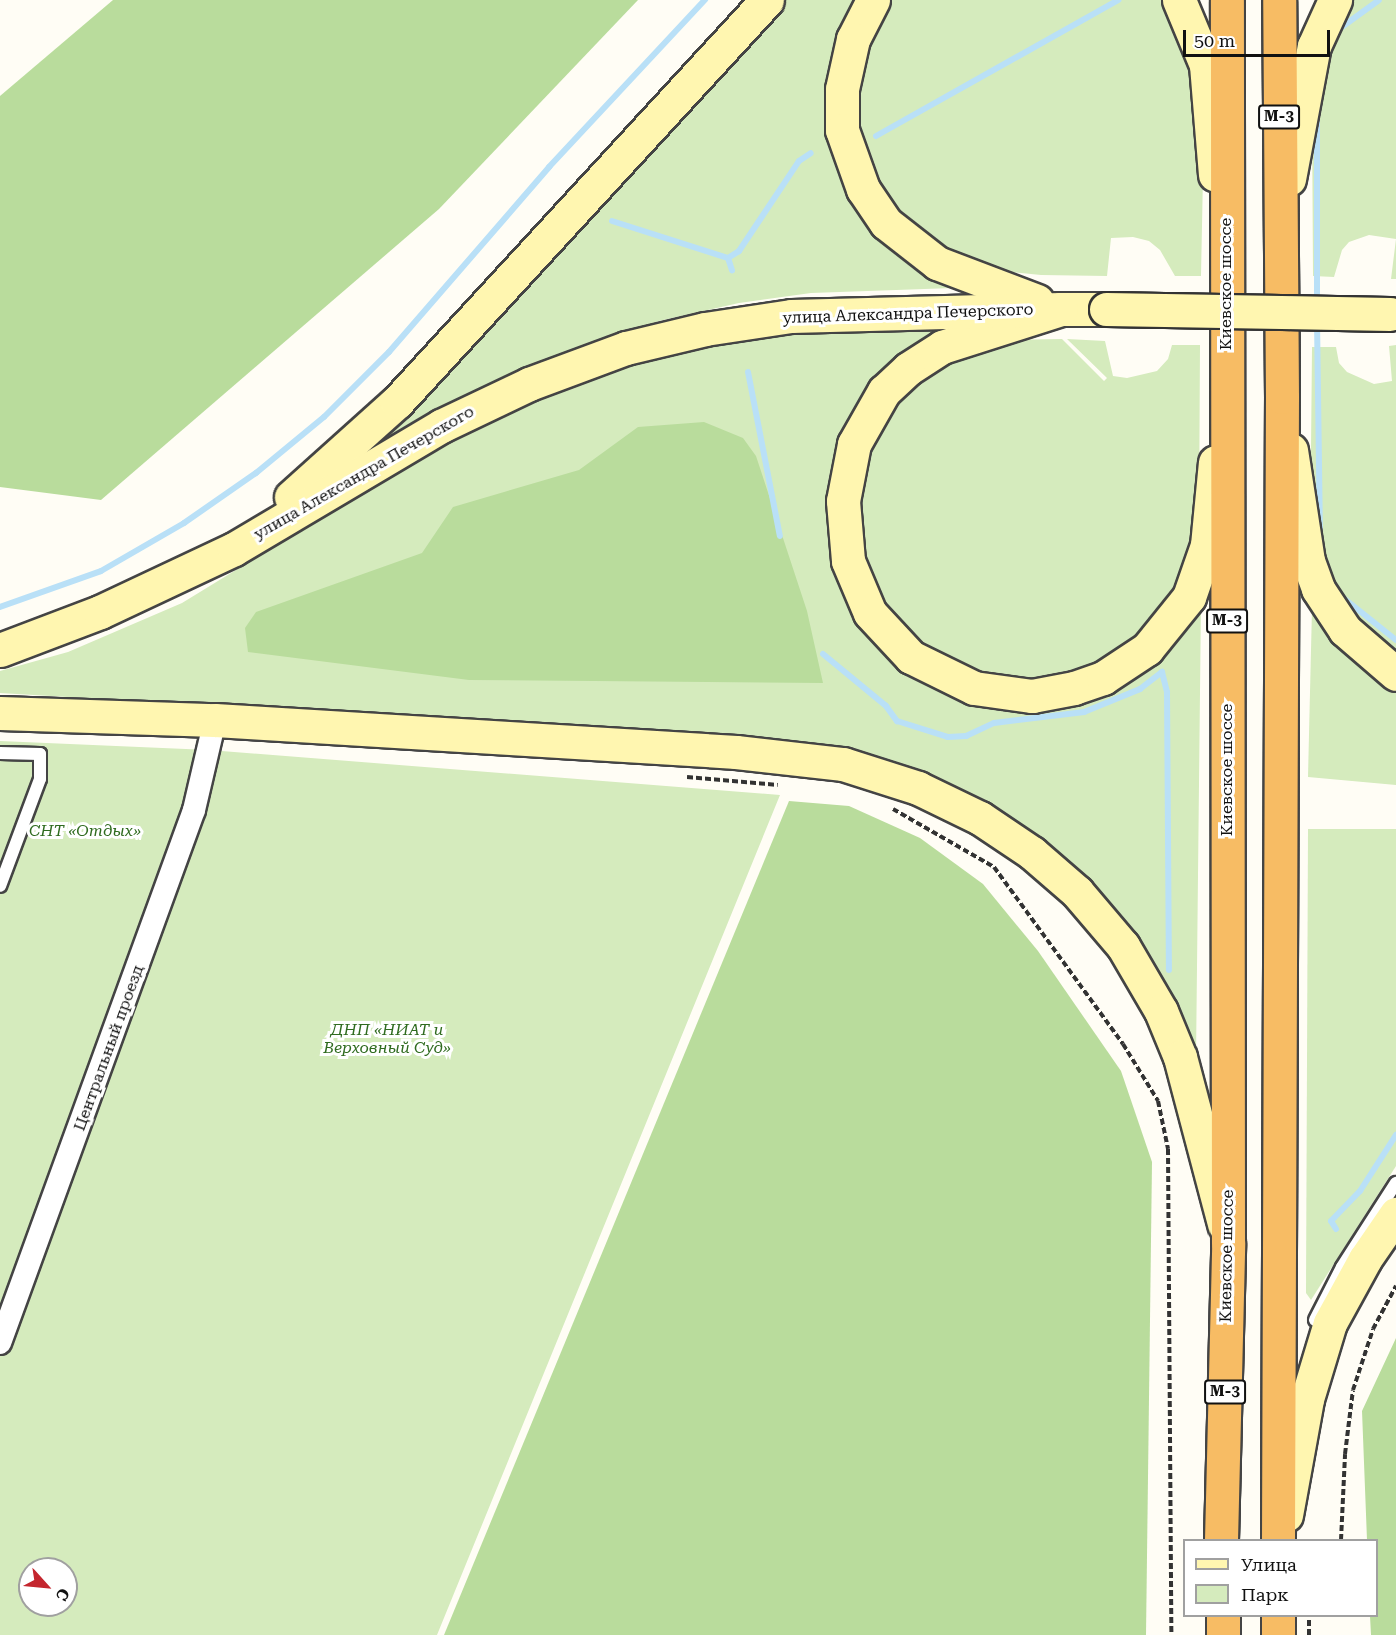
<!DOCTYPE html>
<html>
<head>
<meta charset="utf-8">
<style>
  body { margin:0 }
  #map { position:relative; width:1396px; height:1635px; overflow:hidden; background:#fffdf5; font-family:"Roboto Serif",serif }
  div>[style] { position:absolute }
  .green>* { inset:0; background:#d5ebbd }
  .forest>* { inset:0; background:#b9dc9c }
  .stream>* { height:6px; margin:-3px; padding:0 3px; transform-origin:3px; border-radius:3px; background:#b9e0f7 }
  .path>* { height:4px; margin-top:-2px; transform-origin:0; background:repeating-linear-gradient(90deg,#333 0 6px,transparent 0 9px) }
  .roads { filter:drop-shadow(2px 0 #444) drop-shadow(-2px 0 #444) drop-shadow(0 2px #444) drop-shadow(0 -2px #444) }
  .service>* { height:12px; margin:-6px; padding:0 6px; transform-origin:6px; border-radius:6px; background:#fff }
  .minor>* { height:22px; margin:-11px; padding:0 11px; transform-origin:11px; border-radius:11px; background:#fff }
  .secondary>* { height:33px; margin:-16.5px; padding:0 16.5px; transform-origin:16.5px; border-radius:16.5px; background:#fff6b0 }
  .trunk>* { height:33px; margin:-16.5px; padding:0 16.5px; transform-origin:16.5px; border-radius:16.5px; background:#f7bc64 }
  .bridges { filter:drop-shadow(2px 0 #333) drop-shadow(-2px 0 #333) drop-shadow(0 2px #333) drop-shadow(0 -2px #333) }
  .secondary-bridge>* { height:33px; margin:-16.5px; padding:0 16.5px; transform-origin:16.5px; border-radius:16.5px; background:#fff6b0 }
  span { translate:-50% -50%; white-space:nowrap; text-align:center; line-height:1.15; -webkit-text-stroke:6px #fff; paint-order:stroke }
  .shield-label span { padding:2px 4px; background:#fff; border:2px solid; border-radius:4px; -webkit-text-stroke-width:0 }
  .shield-label { font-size:15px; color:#111; font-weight:700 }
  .street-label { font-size:16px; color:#111 }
  .park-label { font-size:16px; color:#2f6b1f; font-style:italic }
  .legend { position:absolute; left:1183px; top:1539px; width:195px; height:78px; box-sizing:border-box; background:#fff; border:2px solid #a0a0a0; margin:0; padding:8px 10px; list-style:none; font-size:18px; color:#111 }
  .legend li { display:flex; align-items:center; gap:12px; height:30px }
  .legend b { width:30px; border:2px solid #a0a0a0 }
  .north { position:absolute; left:18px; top:1557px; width:60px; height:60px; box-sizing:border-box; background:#fff; border:2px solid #a0a0a0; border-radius:50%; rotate:117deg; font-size:16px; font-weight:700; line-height:24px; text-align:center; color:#111 }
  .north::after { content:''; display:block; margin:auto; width:21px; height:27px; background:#c4262e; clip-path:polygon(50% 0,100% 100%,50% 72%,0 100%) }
  .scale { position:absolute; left:1183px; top:30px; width:147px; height:27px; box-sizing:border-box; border:3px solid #111; border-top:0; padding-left:8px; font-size:18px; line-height:21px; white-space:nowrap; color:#111; -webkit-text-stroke:4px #fff; paint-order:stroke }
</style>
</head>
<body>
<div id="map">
  <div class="green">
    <i style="clip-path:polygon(785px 0,860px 0,831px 93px,918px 267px,953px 288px,811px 293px,739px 303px,659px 321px,506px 376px,371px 449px)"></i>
    <i style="clip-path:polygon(889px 0,1169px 0,1182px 25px,1204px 125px,1201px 276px,1175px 276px,1160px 250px,1149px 241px,1133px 237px,1111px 238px,1107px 276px,1041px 275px,978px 269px,911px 231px,877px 188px,858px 133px,857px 66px)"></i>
    <i style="clip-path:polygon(1350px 0,1396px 0,1396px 279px,1391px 279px,1396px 239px,1369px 235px,1349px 242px,1342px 250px,1334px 277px,1313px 276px,1312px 114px,1317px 76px)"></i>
    <i style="clip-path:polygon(930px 329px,948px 330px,862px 396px,844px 428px,828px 494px,828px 532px,835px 572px,851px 611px,878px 649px,917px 681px,968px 700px,1046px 705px,1201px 601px,1196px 1059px,1178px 1013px,1141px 945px,1001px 814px,977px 798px,879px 757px,801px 741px,0 693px,0 671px,68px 652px,182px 603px,446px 442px,558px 389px,624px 365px,692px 347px,800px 331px)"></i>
    <i style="clip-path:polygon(1062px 339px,1104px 381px,1107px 378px,1067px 339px,1105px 341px,1113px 376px,1127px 378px,1157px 371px,1168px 359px,1172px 345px,1200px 345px,1199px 521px,1187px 575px,1127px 652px,1046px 683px,953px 669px,895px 627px,865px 573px,857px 476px,882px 415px,930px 367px,1009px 340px)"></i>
    <i style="clip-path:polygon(1396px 345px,1396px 660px,1383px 651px,1329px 585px,1311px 495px,1311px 448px,1312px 347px,1336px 347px,1339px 363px,1347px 372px,1374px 384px,1392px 381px,1389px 346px)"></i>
    <i style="clip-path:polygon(1312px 608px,1396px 690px,1396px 785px,1308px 777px)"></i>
    <i style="clip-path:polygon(evenodd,0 741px,209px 750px,780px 795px,437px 1635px,0 1635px,0 741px,30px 1569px,66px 1569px,66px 1605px,30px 1605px,30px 1569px)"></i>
    <i style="clip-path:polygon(1308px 829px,1396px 829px,1396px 1166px,1311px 1300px,1306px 1293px)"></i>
  </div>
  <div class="forest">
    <i style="clip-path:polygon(113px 0,638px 0,439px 209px,101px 500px,0 487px,0 96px)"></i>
    <i style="clip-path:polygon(704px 422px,743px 438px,756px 456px,807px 611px,823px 683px,469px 680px,248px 652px,245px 628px,256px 612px,422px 553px,453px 507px,579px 470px,638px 427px)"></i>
    <i style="clip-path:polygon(789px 801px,849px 806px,920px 838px,983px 884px,1038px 951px,1121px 1071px,1152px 1162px,1146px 1635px,444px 1635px)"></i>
    <i style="clip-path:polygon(1396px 1338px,1396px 1635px,1371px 1635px,1370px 1616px,1376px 1616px,1376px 1540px,1367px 1540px,1362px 1411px)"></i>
  </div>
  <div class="stream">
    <i style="left:1335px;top:32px;width:54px;rotate:-36deg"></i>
    <i style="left:876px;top:136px;width:278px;rotate:-29.3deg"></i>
    <i style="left:612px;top:221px;width:122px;rotate:17.7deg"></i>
    <i style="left:728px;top:258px;width:13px;rotate:-32deg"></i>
    <i style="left:739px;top:251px;width:108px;rotate:-56.3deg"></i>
    <i style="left:799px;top:161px;width:14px;rotate:-34deg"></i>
    <i style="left:728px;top:258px;width:13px;rotate:72deg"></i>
    <i style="left:1317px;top:302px;width:191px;rotate:-90deg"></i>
    <i style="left:1317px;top:321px;width:209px;rotate:89.2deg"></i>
    <i style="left:748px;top:372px;width:167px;rotate:79deg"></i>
    <i style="left:1341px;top:596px;width:70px;rotate:38.7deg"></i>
    <i style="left:0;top:607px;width:107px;rotate:-19.6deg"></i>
    <i style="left:101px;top:571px;width:96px;rotate:-30deg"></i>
    <i style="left:184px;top:523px;width:88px;rotate:-34.8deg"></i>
    <i style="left:256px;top:473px;width:88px;rotate:-39.5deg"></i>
    <i style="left:324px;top:417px;width:92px;rotate:-45deg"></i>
    <i style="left:389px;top:352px;width:245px;rotate:-49.1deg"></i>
    <i style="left:549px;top:167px;width:229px;rotate:-47deg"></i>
    <i style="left:823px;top:654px;width:82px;rotate:39.5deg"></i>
    <i style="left:886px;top:706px;width:19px;rotate:54deg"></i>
    <i style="left:897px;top:721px;width:53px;rotate:17.4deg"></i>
    <i style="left:948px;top:737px;width:18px;rotate:-3deg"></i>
    <i style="left:966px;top:736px;width:31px;rotate:-25deg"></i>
    <i style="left:994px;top:723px;width:91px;rotate:-7deg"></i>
    <i style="left:1084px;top:712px;width:61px;rotate:-22.3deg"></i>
    <i style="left:1140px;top:689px;width:28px;rotate:-38deg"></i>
    <i style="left:1162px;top:672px;width:21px;rotate:76deg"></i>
    <i style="left:1167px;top:692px;width:278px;rotate:89.6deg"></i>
    <i style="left:1336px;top:1229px;width:9px;rotate:-122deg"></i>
    <i style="left:1331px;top:1221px;width:42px;rotate:-46deg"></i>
    <i style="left:1360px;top:1191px;width:67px;rotate:-57.3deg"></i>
  </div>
  <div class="path">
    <i style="left:687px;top:777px;width:91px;rotate:5deg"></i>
    <i style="left:893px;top:809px;width:116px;rotate:29.9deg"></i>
    <i style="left:994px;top:867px;width:219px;rotate:53.9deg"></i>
    <i style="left:1123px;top:1044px;width:67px;rotate:58.4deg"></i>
    <i style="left:1158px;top:1101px;width:49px;rotate:78.2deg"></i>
    <i style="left:1168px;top:1149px;width:486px;rotate:89.6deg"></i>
    <i style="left:1341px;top:1540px;width:86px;rotate:-87.3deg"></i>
    <i style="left:1345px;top:1454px;width:64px;rotate:-82.9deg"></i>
    <i style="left:1353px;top:1390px;width:64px;rotate:-71.8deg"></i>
    <i style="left:1373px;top:1329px;width:49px;rotate:-61.9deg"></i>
    <i style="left:1309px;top:1635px;width:19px;rotate:-90deg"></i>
  </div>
  <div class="roads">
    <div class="service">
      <i style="left:0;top:753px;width:40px;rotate:1.4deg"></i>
      <i style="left:40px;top:754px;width:25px;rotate:90deg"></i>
      <i style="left:40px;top:779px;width:114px;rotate:110.5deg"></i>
      <i style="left:1315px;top:1320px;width:59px;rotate:-63deg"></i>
      <i style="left:1342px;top:1267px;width:100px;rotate:-57.3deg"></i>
    </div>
    <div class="minor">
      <i style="left:0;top:1343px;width:567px;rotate:-70deg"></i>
      <i style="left:194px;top:810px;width:92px;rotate:-76.9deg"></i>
    </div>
    <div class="secondary">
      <i style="left:873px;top:0;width:44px;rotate:117.1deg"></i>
      <i style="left:853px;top:39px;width:51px;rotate:102.4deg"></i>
      <i style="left:842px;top:89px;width:41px;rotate:90deg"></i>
      <i style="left:842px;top:130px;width:63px;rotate:70.4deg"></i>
      <i style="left:863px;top:189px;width:41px;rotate:55.9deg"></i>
      <i style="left:886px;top:223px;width:65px;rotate:38.1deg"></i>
      <i style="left:937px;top:263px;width:107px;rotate:20.8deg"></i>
      <i style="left:1179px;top:0;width:70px;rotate:67.4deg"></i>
      <i style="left:1206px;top:65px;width:110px;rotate:85.3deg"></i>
      <i style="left:1289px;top:179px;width:135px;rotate:-79.4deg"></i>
      <i style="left:1314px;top:46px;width:51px;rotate:-65.5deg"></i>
      <i style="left:1106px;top:309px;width:45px;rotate:180deg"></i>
      <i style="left:1061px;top:309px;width:125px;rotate:162.3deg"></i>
      <i style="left:942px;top:347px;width:40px;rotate:147.1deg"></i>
      <i style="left:908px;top:369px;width:33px;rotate:137deg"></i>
      <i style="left:884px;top:391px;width:61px;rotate:119.5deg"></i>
      <i style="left:854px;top:444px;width:58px;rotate:100.9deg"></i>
      <i style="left:843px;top:501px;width:60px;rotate:85.2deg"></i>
      <i style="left:848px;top:561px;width:56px;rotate:67.1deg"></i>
      <i style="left:870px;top:613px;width:60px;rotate:47deg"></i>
      <i style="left:911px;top:657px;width:70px;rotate:26.2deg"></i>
      <i style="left:974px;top:688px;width:59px;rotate:7.9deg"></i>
      <i style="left:1032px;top:696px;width:43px;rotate:-10.8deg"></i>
      <i style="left:1074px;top:688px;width:31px;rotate:-19deg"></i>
      <i style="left:1103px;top:678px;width:53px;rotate:-33.4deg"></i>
      <i style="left:1147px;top:649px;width:67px;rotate:-51.1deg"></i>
      <i style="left:1189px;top:597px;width:55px;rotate:-70.9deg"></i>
      <i style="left:1207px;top:545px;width:83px;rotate:-84.5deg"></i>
      <i style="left:1291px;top:450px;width:112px;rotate:81.3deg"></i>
      <i style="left:1308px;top:561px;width:30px;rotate:70deg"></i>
      <i style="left:1318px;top:589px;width:49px;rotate:56.6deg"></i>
      <i style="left:1345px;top:630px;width:67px;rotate:40.8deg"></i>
      <i style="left:291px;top:497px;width:142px;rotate:-41.9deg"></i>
      <i style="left:397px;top:402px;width:546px;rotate:-47.37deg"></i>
      <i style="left:0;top:650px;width:107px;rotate:-20.8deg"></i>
      <i style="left:100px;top:612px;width:148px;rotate:-25.2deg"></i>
      <i style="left:234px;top:549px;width:241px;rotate:-30.7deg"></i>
      <i style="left:441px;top:426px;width:98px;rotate:-25.5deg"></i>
      <i style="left:529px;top:384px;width:103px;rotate:-20.4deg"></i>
      <i style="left:626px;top:348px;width:81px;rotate:-13.5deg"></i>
      <i style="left:705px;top:329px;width:87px;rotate:-8.6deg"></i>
      <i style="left:791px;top:316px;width:270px;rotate:-1.5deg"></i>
      <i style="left:0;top:713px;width:215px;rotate:1.9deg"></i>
      <i style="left:215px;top:720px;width:522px;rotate:3.51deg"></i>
      <i style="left:736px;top:752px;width:108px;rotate:6.4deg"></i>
      <i style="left:843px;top:764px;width:79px;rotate:17.7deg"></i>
      <i style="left:918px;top:788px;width:69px;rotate:25.8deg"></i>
      <i style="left:980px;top:818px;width:63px;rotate:33.9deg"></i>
      <i style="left:1032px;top:853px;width:60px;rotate:40.9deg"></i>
      <i style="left:1077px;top:892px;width:71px;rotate:49.6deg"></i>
      <i style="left:1123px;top:946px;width:75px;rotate:59.7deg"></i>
      <i style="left:1161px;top:1011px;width:50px;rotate:67.6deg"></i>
      <i style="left:1180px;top:1057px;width:173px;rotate:75.2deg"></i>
      <i style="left:1286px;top:1515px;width:118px;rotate:-79.7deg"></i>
      <i style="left:1307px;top:1399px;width:79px;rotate:-73.2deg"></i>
      <i style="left:1330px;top:1323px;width:73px;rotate:-61.3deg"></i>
      <i style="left:1365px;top:1259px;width:55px;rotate:-55.4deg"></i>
    </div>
    <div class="trunk">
      <i style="left:1221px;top:1540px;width:297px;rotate:-88.6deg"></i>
      <i style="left:1228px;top:1243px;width:1243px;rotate:-90.05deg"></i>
      <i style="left:1278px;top:1540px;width:1143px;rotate:-89.8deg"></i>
      <i style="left:1282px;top:397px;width:397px;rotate:-90.4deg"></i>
      <i style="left:1223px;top:1616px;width:19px;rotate:90deg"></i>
      <i style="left:1278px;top:1635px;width:19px;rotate:-90deg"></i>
    </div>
  </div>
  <div class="bridges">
    <div class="secondary-bridge">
      <i style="left:1106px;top:309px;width:284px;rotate:1deg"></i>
    </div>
  </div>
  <div class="shield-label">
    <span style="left:1279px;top:117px">М-3</span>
    <span style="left:1227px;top:621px">М-3</span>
    <span style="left:1225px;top:1392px">М-3</span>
  </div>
  <div class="street-label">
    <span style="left:1226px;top:284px;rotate:-90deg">Киевское шоссе</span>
    <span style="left:908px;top:314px;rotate:-2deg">улица Александра Печерского</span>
    <span style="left:364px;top:473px;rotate:-30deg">улица Александра Печерского</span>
    <span style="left:1227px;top:770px;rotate:-90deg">Киевское шоссе</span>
    <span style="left:109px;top:1048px;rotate:-70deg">Центральный проезд</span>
    <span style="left:1227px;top:1256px;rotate:-89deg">Киевское шоссе</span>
  </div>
  <div class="park-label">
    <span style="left:85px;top:831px">СНТ «Отдых»</span>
    <span style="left:387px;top:1039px">ДНП «НИАТ и<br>Верховный Суд»</span>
  </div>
  <ul class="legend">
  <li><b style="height:8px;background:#fff6b0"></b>Улица</li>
  <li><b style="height:16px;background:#d5ebbd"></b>Парк</li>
  </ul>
  <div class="north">С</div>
  <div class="scale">50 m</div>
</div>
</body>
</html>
